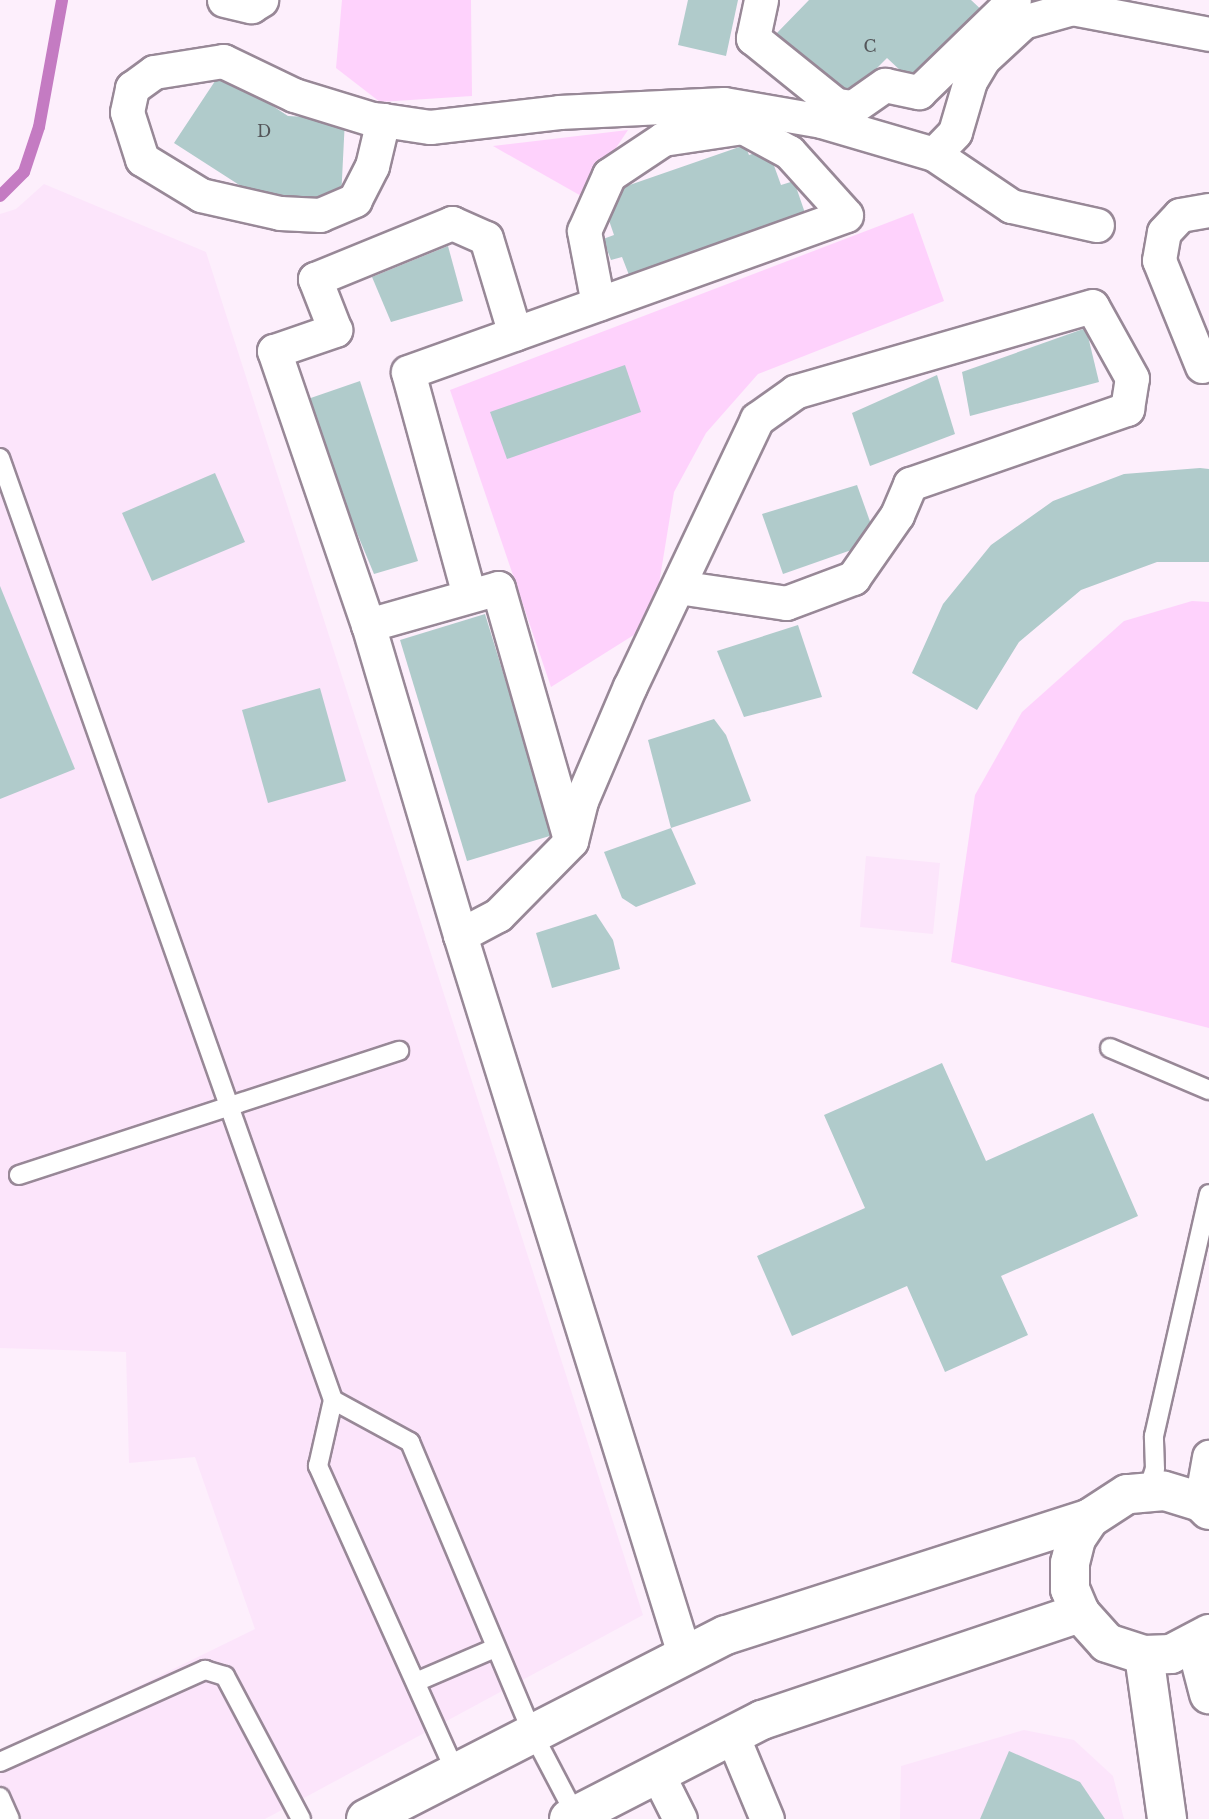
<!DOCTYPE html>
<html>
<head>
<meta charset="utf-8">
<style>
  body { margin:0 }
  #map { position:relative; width:1209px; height:1819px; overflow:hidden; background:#fdeffc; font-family:"Libre Baskerville",serif }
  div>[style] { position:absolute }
  .built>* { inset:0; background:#fce5fb }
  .green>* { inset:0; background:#fed2fc }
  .stream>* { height:12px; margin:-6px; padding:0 6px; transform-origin:6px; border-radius:6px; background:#c47bc2 }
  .building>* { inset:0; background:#b0cbcb }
  .roads { filter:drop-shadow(2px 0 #988897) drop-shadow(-2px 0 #988897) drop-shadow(0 2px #988897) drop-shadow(0 -2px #988897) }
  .service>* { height:18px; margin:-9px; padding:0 9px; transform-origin:9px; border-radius:9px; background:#fff }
  .minor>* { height:33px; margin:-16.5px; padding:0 16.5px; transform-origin:16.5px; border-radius:16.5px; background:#fff }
  .secondary>* { height:38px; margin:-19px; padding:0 19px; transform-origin:19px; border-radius:19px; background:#fff }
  span { translate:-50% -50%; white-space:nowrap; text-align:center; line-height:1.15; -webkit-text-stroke:7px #fdeffc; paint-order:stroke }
  .number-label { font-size:16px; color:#54565a }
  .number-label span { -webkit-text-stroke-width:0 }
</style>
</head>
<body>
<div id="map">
  <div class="built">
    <i style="clip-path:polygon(44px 184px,206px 252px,643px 1615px,265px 1819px,0 1819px,0 1754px,255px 1629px,195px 1457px,129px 1463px,126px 1352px,0 1348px,0 214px,16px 209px)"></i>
    <i style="clip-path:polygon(866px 856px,940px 863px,933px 934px,860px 927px)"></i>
    <i style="clip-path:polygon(1024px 1730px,1074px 1740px,1113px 1776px,1124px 1819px,900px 1819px,901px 1766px)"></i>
  </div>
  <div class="green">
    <i style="clip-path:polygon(342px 0,471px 0,472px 96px,380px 102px,336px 68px)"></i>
    <i style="clip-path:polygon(628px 130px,583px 197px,493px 146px)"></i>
    <i style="clip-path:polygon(913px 213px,944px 301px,758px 374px,706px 433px,674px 492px,658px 590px,637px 633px,551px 687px,450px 390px)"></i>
    <i style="clip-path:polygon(1192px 601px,1209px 602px,1209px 1028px,951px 962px,975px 795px,1022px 712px,1124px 621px)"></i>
  </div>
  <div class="stream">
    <i style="left:0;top:196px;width:34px;rotate:-45deg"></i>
    <i style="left:24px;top:172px;width:47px;rotate:-71.6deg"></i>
    <i style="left:39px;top:127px;width:129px;rotate:-79.7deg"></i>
  </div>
  <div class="building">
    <i style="clip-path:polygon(688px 0,738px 0,726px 56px,678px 45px)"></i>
    <i style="clip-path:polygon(809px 0,971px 0,986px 14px,916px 85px,887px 58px,844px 101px,775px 35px)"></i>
    <i style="clip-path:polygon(221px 72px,288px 116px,345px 119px,341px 199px,258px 197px,174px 143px)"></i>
    <i style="clip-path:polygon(745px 145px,749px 155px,768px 149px,781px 185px,794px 181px,805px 213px,629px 275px,622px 257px,611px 260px,603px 239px,614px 235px,603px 203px,621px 197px,618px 189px)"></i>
    <i style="clip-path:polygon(448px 246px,463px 301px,391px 322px,372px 277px)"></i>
    <i style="clip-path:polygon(1086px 328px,1099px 382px,970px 416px,962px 372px)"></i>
    <i style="clip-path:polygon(625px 365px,641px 412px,507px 459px,490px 412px)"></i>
    <i style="clip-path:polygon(937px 375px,955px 434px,870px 466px,852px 413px)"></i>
    <i style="clip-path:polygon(360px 381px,418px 561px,374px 574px,302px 401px)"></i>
    <i style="clip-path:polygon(1200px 468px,1209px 469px,1209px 562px,1157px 562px,1081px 590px,1019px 642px,977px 710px,912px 673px,943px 604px,991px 545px,1053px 501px,1124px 474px)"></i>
    <i style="clip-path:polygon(215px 473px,245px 542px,152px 581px,122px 513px)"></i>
    <i style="clip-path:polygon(857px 485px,877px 541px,783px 574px,762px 514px)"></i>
    <i style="clip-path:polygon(0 586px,75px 769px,0 799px)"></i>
    <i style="clip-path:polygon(485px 614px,553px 835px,467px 861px,400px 640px)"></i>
    <i style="clip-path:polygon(798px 625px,822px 697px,744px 717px,717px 651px)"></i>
    <i style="clip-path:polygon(320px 688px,346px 781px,268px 803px,242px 710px)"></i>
    <i style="clip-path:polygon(714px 719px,726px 735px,751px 801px,671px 828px,648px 740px)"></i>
    <i style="clip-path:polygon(671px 828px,696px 884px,636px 907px,622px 898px,604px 852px)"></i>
    <i style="clip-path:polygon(596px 914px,613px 940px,620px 969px,552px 988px,536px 933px)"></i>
    <i style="clip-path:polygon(942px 1063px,986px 1161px,1093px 1113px,1138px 1216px,1001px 1276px,1028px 1335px,945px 1372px,907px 1286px,792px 1336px,757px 1256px,865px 1208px,824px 1115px)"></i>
    <i style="clip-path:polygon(1009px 1751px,1080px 1782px,1105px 1819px,980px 1819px)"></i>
  </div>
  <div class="roads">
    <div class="service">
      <i style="left:0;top:458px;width:999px;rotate:70.53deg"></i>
      <i style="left:1110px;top:1048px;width:108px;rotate:23deg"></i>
      <i style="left:19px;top:1175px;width:400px;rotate:-18.1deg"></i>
      <i style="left:1148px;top:1490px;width:22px;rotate:-72deg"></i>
      <i style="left:1155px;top:1469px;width:33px;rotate:-92deg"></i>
      <i style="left:1154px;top:1436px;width:248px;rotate:-77.2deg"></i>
      <i style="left:416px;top:1682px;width:86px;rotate:-23.3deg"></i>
      <i style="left:0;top:1762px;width:225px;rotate:-24.2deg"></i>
      <i style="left:205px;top:1670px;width:21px;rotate:17deg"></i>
      <i style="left:225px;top:1676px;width:162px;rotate:62deg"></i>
      <i style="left:456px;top:1773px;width:337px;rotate:-114.2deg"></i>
      <i style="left:318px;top:1466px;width:68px;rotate:-77.2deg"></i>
      <i style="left:333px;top:1400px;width:88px;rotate:28.6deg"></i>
      <i style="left:410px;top:1442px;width:317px;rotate:67.2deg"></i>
      <i style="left:533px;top:1734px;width:93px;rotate:62.3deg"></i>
      <i style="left:0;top:1797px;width:24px;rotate:66deg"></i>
    </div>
    <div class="minor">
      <i style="left:224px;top:0;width:28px;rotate:13deg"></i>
      <i style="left:251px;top:6px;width:12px;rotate:-31deg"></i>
      <i style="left:761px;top:0;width:39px;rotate:102deg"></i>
      <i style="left:753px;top:38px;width:107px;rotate:38.9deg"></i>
      <i style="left:836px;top:105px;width:17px;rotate:7deg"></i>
      <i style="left:853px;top:107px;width:39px;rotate:-35deg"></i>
      <i style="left:885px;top:85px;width:35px;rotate:12deg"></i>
      <i style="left:919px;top:92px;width:132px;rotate:-44.1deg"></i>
      <i style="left:383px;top:120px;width:47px;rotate:103.4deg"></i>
      <i style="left:372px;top:166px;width:38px;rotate:117deg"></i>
      <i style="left:355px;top:200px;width:38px;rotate:157deg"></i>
      <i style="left:320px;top:215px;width:40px;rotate:-177.1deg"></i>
      <i style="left:280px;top:213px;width:81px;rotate:-167.2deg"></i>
      <i style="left:201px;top:195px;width:69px;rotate:-148.6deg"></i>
      <i style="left:142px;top:159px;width:49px;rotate:-107.7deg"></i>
      <i style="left:127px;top:112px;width:25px;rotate:-78deg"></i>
      <i style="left:132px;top:88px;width:27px;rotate:-36deg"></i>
      <i style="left:154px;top:72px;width:70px;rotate:-9.1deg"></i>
      <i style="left:223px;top:61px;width:79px;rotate:25.6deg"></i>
      <i style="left:294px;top:95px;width:82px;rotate:17.1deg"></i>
      <i style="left:372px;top:119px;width:11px;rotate:5deg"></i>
      <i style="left:383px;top:120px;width:48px;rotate:8.5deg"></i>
      <i style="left:430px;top:127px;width:130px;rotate:-6.6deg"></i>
      <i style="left:559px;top:112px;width:165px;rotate:-2.8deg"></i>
      <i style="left:724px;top:104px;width:98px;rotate:9.9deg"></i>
      <i style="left:821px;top:121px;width:118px;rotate:16.3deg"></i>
      <i style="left:934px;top:154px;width:30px;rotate:-46deg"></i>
      <i style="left:955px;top:132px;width:53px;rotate:-73.6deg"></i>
      <i style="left:970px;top:81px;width:27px;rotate:-59deg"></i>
      <i style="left:984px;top:58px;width:53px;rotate:-42.7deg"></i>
      <i style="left:1023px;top:22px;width:51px;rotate:-15.9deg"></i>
      <i style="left:1072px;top:8px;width:139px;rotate:10.7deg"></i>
      <i style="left:934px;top:154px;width:93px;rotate:34deg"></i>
      <i style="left:1011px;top:206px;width:88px;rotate:12.5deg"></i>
      <i style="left:1202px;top:366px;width:114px;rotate:-112.1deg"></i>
      <i style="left:1159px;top:260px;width:28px;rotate:-80deg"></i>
      <i style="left:1164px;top:232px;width:23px;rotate:-47deg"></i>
      <i style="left:1180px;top:215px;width:29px;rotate:-10deg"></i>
      <i style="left:678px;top:587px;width:109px;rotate:8.4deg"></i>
      <i style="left:786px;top:603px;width:72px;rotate:-20.5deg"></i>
      <i style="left:853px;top:578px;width:77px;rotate:-55.1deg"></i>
      <i style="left:897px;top:515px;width:34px;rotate:-67deg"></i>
      <i style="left:910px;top:484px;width:230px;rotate:-19.1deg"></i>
      <i style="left:1127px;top:409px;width:31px;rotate:-81deg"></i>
      <i style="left:1132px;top:378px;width:82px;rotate:-119.1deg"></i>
      <i style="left:1092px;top:306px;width:309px;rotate:163.9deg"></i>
      <i style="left:795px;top:392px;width:47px;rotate:144.6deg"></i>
      <i style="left:757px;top:419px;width:296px;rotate:115.4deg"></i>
      <i style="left:630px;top:686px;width:125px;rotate:113.1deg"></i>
      <i style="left:581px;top:801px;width:41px;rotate:104deg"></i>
      <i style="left:571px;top:841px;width:104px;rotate:134.6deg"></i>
      <i style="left:498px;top:915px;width:43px;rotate:152.2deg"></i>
      <i style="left:460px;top:935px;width:756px;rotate:72.69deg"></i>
      <i style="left:469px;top:595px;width:231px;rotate:-105.3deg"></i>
      <i style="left:408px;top:372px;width:465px;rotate:-19.7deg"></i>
      <i style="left:846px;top:215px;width:85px;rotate:-132.1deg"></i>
      <i style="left:789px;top:152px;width:52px;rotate:-151.5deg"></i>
      <i style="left:743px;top:127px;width:81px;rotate:171.5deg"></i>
      <i style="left:663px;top:139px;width:65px;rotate:146.3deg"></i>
      <i style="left:609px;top:175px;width:61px;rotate:114.1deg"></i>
      <i style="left:584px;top:231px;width:74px;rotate:79.1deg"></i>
      <i style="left:368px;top:625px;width:290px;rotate:-108.9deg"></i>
      <i style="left:274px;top:351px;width:65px;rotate:-19deg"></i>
      <i style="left:335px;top:330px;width:55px;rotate:-111.4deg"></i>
      <i style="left:315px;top:279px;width:148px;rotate:-22.2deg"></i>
      <i style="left:452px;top:223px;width:37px;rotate:24deg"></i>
      <i style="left:486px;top:238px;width:100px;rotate:73.2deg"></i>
      <i style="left:460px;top:935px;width:323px;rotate:-106.5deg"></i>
      <i style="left:368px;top:625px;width:135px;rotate:-15.9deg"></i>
      <i style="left:498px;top:588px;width:261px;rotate:74deg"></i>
      <i style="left:1201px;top:1502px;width:46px;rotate:-79.9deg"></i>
      <i style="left:732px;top:1735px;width:91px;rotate:67.4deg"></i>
      <i style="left:657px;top:1773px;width:51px;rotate:63.4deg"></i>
    </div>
    <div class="secondary">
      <i style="left:1209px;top:1510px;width:11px;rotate:-135deg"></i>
      <i style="left:1201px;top:1502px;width:39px;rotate:-163deg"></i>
      <i style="left:1164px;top:1491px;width:37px;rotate:175deg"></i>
      <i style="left:1127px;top:1494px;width:44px;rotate:147deg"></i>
      <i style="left:1090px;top:1518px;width:25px;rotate:124deg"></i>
      <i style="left:1076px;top:1539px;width:25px;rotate:104deg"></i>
      <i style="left:1070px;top:1563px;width:26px;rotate:90deg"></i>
      <i style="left:1070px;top:1589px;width:26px;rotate:67deg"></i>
      <i style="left:1080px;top:1613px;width:40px;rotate:48deg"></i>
      <i style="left:1107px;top:1643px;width:39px;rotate:18deg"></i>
      <i style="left:1144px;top:1655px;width:27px;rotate:-2deg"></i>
      <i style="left:1171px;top:1654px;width:43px;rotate:-27.8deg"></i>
      <i style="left:1196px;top:1644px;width:52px;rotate:75.4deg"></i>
      <i style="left:1144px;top:1655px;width:166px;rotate:82deg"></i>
      <i style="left:366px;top:1819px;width:404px;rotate:-27.1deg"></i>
      <i style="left:726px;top:1635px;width:382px;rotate:-17.8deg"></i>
      <i style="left:569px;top:1819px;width:217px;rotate:-27.2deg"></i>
      <i style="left:762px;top:1720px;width:336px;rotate:-18.6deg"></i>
    </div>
  </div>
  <div class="number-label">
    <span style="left:870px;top:46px">C</span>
    <span style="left:264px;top:131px">D</span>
  </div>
</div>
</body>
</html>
